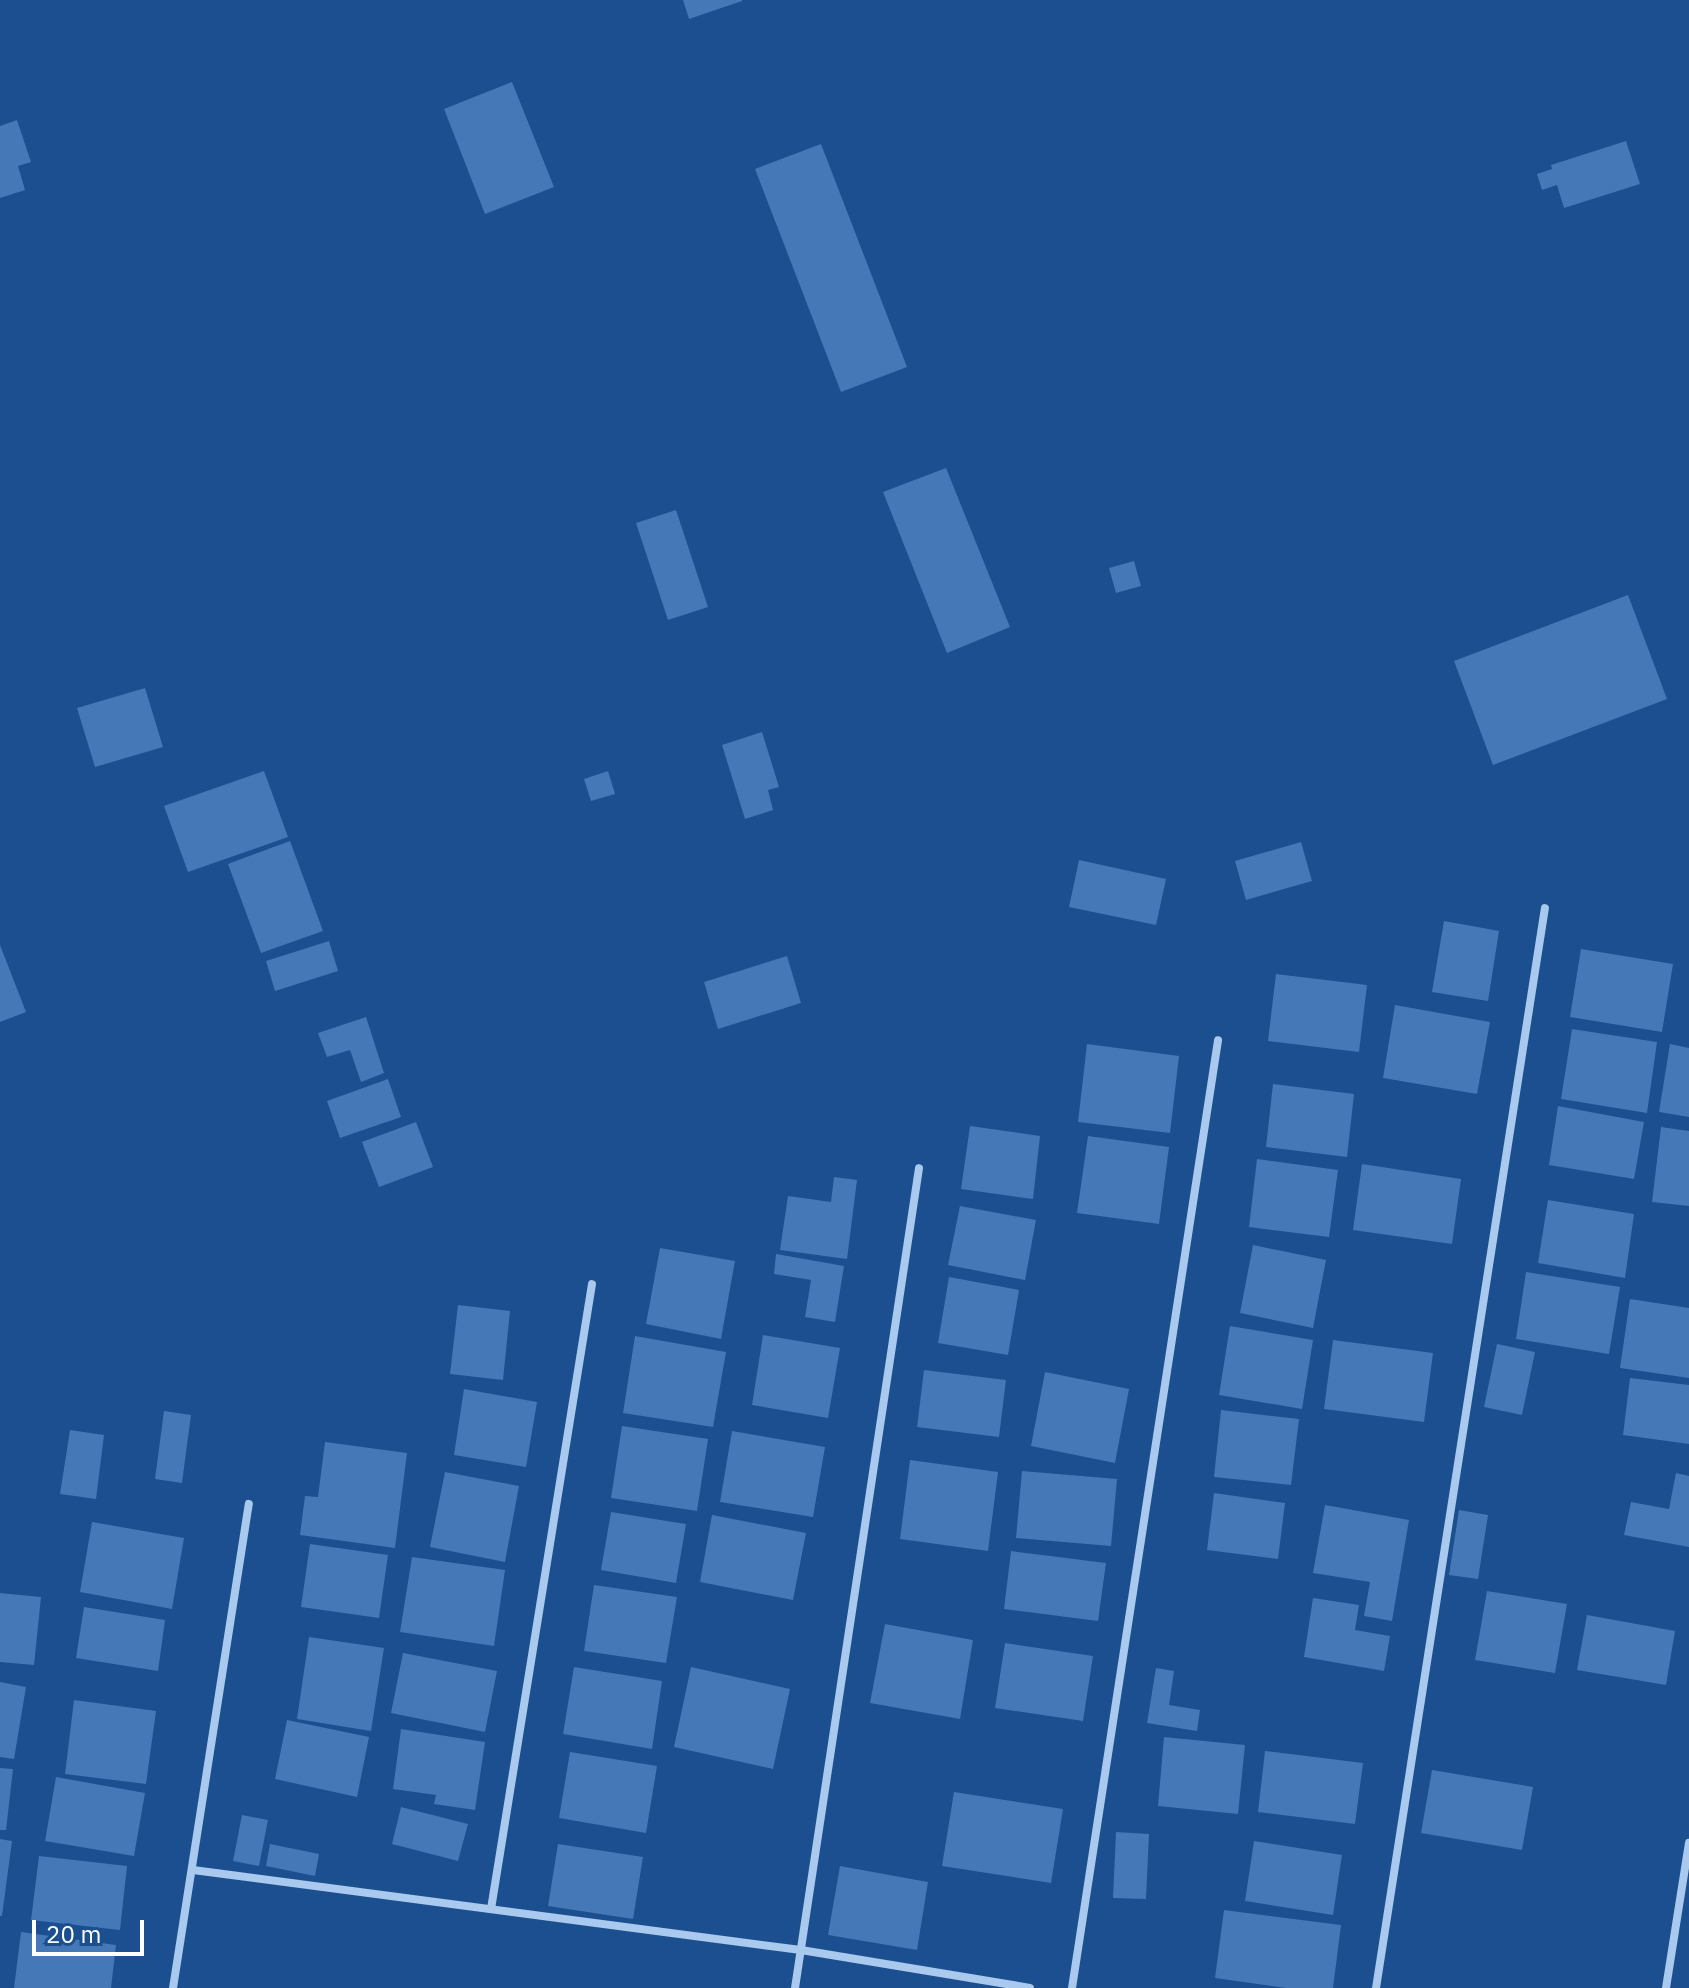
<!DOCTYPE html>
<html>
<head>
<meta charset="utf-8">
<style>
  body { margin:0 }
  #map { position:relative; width:1689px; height:1988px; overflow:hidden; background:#1b4f8f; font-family:"IBM Plex Sans",sans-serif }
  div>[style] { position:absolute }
  .building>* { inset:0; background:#4478b7 }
  .street>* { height:8px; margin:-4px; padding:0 4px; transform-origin:4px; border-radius:4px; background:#a9c9ee }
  span { translate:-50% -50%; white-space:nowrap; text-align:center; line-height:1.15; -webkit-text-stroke:7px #1b4f8f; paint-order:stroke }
  .scale { position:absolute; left:32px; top:1920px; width:112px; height:36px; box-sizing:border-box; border:4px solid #fff; border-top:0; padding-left:10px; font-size:24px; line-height:28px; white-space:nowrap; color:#fff; -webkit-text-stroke:6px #1b4f8f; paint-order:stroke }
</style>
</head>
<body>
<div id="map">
  <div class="building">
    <i style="clip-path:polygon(683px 0,742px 0,742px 1px,689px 19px)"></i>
    <i style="clip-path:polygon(512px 82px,554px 187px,485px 214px,444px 109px)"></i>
    <i style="clip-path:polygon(17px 120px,31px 162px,18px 166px,25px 190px,0 198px,0 126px)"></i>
    <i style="clip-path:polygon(1626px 141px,1640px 184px,1564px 208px,1557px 185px,1542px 190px,1537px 174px,1552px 169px,1551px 165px)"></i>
    <i style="clip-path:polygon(821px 144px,907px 367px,841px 392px,755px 169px)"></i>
    <i style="clip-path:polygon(946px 468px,1010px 627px,947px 653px,883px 492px)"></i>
    <i style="clip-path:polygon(676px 510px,708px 607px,668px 620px,636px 523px)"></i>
    <i style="clip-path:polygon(1134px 561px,1141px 586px,1116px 593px,1109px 568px)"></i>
    <i style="clip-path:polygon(1628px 595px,1667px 699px,1493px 765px,1454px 661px)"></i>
    <i style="clip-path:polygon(145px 688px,163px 747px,95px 767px,77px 708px)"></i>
    <i style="clip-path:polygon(762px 732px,779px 787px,768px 790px,773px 810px,745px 819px,722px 745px)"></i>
    <i style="clip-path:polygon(264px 771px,288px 837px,188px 872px,164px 806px)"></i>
    <i style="clip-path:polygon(608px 771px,615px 794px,591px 801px,584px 779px)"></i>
    <i style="clip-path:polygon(290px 841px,323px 931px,261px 953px,228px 864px)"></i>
    <i style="clip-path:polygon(1301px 842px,1312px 881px,1246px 900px,1235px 861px)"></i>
    <i style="clip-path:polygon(1079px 860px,1166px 879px,1156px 925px,1069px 907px)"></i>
    <i style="clip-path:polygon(1444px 921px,1499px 931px,1488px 1001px,1432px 992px)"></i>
    <i style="clip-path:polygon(329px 941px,338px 971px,275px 991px,266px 961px)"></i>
    <i style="clip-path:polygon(0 945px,26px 1012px,0 1022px)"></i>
    <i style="clip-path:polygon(1581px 949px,1673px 964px,1662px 1032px,1570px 1017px)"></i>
    <i style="clip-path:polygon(787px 956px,801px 1003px,718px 1029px,704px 982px)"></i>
    <i style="clip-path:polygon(1276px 974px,1367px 985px,1359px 1052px,1268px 1041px)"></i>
    <i style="clip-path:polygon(1395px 1005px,1490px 1022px,1477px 1094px,1383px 1078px)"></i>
    <i style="clip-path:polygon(366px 1017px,384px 1073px,361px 1082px,350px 1050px,327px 1057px,318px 1033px)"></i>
    <i style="clip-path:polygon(1572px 1029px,1657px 1042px,1647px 1113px,1561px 1099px)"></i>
    <i style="clip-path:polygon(1087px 1044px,1179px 1056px,1170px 1133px,1078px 1122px)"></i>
    <i style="clip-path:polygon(1670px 1044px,1689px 1048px,1689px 1117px,1659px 1112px)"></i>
    <i style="clip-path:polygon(388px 1079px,401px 1117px,340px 1138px,327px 1101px)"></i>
    <i style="clip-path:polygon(1273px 1084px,1354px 1094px,1347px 1157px,1266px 1147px)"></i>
    <i style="clip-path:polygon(1558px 1106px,1644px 1122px,1634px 1179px,1549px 1165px)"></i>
    <i style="clip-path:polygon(416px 1122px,433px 1167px,379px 1187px,362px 1142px)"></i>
    <i style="clip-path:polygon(970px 1126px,1040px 1136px,1033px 1199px,961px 1189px)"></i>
    <i style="clip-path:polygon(1661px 1127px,1689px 1131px,1689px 1206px,1652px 1202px)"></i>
    <i style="clip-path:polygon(1088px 1136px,1169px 1147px,1159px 1224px,1077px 1213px)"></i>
    <i style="clip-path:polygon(1257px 1159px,1338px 1170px,1329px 1237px,1249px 1227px)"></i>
    <i style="clip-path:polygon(1362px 1164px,1461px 1179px,1452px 1244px,1353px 1230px)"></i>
    <i style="clip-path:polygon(834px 1177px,857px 1180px,847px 1259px,780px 1250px,788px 1196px,831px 1202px)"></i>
    <i style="clip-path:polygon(1548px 1200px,1634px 1214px,1625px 1278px,1538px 1263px)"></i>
    <i style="clip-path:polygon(960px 1206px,1036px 1220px,1025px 1280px,948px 1265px)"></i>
    <i style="clip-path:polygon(1253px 1245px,1326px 1260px,1313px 1328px,1240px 1313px)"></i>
    <i style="clip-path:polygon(660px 1248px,735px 1261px,721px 1339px,646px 1324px)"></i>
    <i style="clip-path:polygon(776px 1254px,844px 1266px,835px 1322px,805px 1317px,811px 1280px,774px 1274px)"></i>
    <i style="clip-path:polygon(1526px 1272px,1620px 1287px,1609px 1354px,1516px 1339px)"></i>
    <i style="clip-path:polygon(949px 1277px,1019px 1290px,1008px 1355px,938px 1343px)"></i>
    <i style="clip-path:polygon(1630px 1299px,1689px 1308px,1689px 1378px,1620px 1368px)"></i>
    <i style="clip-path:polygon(458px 1305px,510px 1311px,503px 1380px,450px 1374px)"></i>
    <i style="clip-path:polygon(1230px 1326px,1313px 1340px,1302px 1409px,1219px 1395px)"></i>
    <i style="clip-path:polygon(763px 1335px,840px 1348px,828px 1418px,752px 1405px)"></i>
    <i style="clip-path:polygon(635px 1336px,726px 1352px,713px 1427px,623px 1413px)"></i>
    <i style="clip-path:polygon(1333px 1340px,1433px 1353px,1424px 1422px,1324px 1409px)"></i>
    <i style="clip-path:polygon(1497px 1344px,1535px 1352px,1522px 1415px,1484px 1407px)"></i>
    <i style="clip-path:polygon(924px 1370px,1006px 1380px,999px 1437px,917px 1427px)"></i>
    <i style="clip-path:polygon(1045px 1372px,1129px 1389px,1115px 1463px,1031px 1446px)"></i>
    <i style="clip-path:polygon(1630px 1378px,1689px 1385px,1689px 1444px,1623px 1435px)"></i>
    <i style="clip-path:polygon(464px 1389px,537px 1402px,526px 1467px,454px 1455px)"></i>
    <i style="clip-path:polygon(1221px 1410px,1299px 1419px,1291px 1485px,1214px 1477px)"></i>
    <i style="clip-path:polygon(164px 1411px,191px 1415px,182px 1483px,155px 1479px)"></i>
    <i style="clip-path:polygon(622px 1426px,708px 1439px,697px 1511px,611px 1498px)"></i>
    <i style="clip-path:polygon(70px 1430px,104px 1435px,96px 1499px,60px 1494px)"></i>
    <i style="clip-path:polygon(732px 1431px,825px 1447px,813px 1517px,720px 1502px)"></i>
    <i style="clip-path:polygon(325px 1442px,407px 1453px,395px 1548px,300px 1535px,305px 1496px,318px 1497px)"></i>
    <i style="clip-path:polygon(910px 1460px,998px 1472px,988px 1551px,900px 1539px)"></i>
    <i style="clip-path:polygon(1022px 1471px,1117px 1479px,1111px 1546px,1016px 1538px)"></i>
    <i style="clip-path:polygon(445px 1472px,519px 1486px,505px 1562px,430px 1547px)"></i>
    <i style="clip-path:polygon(1676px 1473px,1689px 1476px,1689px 1547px,1624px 1535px,1631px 1502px,1669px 1509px)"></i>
    <i style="clip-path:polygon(1214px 1493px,1285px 1503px,1278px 1559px,1207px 1550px)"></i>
    <i style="clip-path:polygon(1325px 1505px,1409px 1520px,1392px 1621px,1364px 1616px,1370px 1582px,1313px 1573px)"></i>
    <i style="clip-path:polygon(1459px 1510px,1488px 1515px,1478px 1579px,1449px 1575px)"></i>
    <i style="clip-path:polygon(611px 1512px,686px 1524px,676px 1583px,601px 1570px)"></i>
    <i style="clip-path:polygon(712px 1515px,806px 1533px,793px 1600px,700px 1582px)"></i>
    <i style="clip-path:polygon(92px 1522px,184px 1538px,172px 1609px,80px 1592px)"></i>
    <i style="clip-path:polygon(310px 1544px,388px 1555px,379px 1618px,301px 1607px)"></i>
    <i style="clip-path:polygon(1011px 1551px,1106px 1563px,1098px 1621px,1004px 1609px)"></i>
    <i style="clip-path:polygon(412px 1557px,505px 1570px,494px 1646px,400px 1632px)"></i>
    <i style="clip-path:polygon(594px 1585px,677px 1597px,666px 1663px,584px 1651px)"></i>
    <i style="clip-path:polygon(1487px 1591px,1567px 1604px,1555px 1673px,1475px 1660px)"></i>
    <i style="clip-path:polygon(0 1593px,41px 1597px,34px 1665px,0 1662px)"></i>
    <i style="clip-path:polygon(1313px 1598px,1359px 1605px,1355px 1630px,1390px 1636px,1384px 1671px,1304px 1657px)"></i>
    <i style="clip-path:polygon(84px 1607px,165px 1620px,158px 1671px,76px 1658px)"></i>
    <i style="clip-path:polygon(1587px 1615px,1675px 1631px,1666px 1685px,1577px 1670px)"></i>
    <i style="clip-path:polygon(885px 1624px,973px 1640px,960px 1719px,870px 1703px)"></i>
    <i style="clip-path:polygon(309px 1637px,384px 1648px,371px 1731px,297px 1719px)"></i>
    <i style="clip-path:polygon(1005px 1643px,1093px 1656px,1083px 1721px,995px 1708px)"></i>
    <i style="clip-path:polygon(403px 1653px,497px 1671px,485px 1732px,391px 1713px)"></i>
    <i style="clip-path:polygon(574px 1667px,662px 1681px,652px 1749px,563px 1734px)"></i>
    <i style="clip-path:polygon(691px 1667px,790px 1689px,773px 1769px,674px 1747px)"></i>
    <i style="clip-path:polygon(1156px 1668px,1174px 1671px,1169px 1705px,1200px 1710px,1197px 1731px,1147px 1723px)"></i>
    <i style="clip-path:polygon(0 1682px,26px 1687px,14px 1759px,0 1757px)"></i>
    <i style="clip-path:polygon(74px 1700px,156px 1711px,146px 1784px,65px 1774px)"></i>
    <i style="clip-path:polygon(287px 1720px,369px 1737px,357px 1797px,275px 1779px)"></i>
    <i style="clip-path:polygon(401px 1729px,485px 1742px,475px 1810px,434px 1804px,436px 1795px,393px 1789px)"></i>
    <i style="clip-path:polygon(1164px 1737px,1245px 1745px,1238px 1814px,1158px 1806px)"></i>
    <i style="clip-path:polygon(1265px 1751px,1363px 1763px,1355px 1824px,1258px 1812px)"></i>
    <i style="clip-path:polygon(570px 1752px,657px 1766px,646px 1833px,559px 1818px)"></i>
    <i style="clip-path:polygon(0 1768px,13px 1769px,6px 1830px,0 1830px)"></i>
    <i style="clip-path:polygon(1432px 1770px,1533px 1787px,1522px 1850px,1421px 1833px)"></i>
    <i style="clip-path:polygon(56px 1777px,145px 1793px,134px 1856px,45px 1841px)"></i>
    <i style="clip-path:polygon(954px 1792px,1063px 1809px,1051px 1883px,942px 1866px)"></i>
    <i style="clip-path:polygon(401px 1807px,468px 1824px,458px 1861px,392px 1844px)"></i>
    <i style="clip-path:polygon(242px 1815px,268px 1820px,259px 1866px,233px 1861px)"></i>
    <i style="clip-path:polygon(1116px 1832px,1149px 1834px,1146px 1899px,1113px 1898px)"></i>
    <i style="clip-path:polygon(0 1839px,12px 1841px,2px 1916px,0 1916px)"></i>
    <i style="clip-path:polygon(1254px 1841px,1342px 1855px,1333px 1915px,1245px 1901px)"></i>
    <i style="clip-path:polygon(270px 1844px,319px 1854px,315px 1876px,266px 1866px)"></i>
    <i style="clip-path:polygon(558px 1844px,643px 1857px,633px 1919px,548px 1906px)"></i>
    <i style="clip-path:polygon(39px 1856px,127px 1866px,120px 1930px,31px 1920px)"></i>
    <i style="clip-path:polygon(840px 1866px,928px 1882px,917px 1950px,828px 1935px)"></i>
    <i style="clip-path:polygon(1224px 1910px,1341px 1925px,1333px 1988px,1286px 1988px,1215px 1978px)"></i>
    <i style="clip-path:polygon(21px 1932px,116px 1945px,111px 1988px,14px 1988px)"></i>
  </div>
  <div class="street">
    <i style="left:193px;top:1870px;width:613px;rotate:7.5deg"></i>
    <i style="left:801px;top:1950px;width:232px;rotate:9.4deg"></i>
    <i style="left:491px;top:1909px;width:633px;rotate:-80.82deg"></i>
    <i style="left:173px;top:1988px;width:490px;rotate:-81.1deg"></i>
    <i style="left:795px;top:1988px;width:829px;rotate:-81.4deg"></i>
    <i style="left:1072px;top:1988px;width:959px;rotate:-81.24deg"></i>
    <i style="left:1376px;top:1988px;width:1093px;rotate:-81.11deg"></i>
    <i style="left:1666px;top:1988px;width:147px;rotate:-81deg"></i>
  </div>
  <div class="scale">20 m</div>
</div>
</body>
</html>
